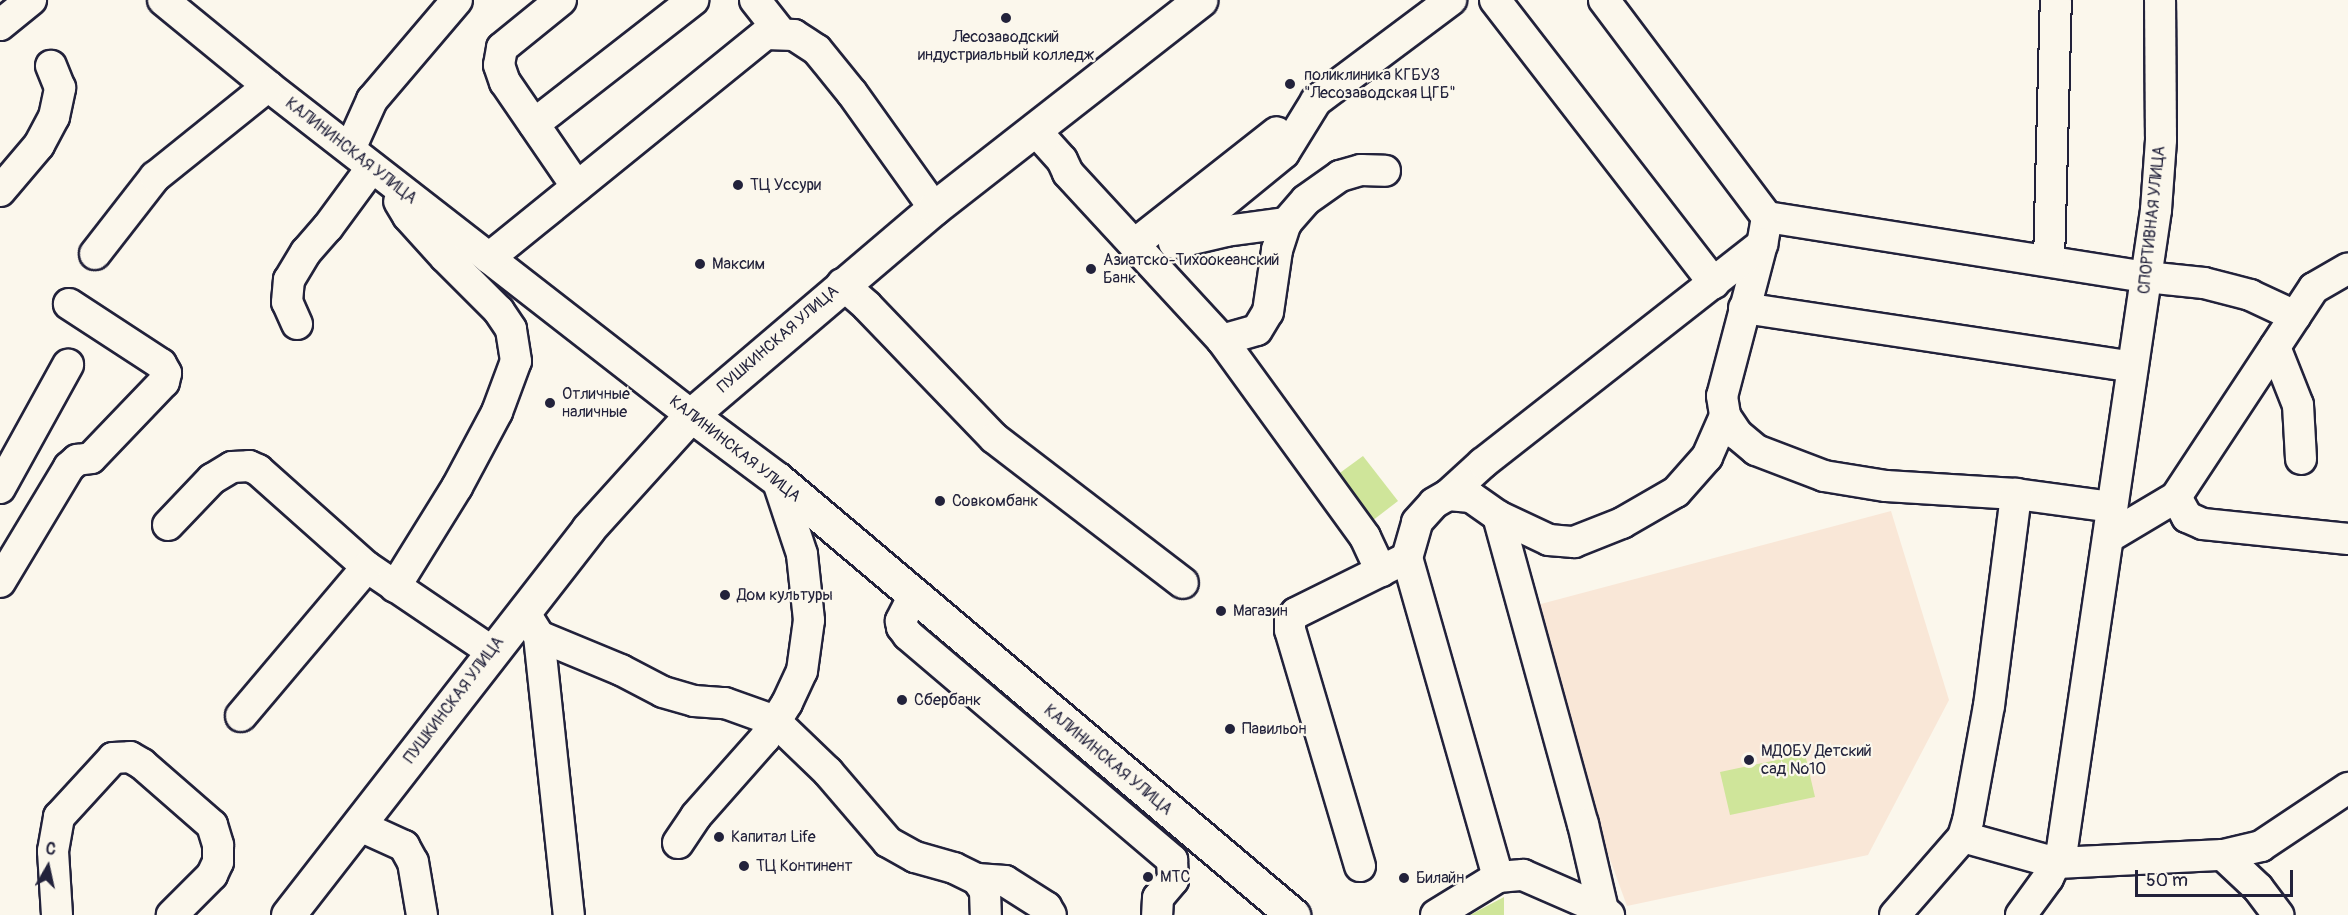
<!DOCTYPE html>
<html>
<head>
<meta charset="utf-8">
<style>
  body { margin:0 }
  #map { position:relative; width:2348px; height:915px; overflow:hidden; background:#fbf7ec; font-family:Pangolin,sans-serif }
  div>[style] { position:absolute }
  .built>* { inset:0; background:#f9e7d7 }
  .green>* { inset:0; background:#cfe59a }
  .roads { filter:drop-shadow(2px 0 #22223b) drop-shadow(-2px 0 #22223b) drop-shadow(0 2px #22223b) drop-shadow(0 -2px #22223b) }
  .minor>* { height:30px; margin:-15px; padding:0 15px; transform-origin:15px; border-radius:15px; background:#fbf7ec }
  .major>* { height:33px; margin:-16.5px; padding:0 16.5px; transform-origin:16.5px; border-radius:16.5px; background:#fbf7ec }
  .dots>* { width:16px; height:16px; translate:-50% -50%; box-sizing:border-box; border:3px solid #fbf7ec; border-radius:50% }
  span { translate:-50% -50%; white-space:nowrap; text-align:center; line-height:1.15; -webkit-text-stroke:4.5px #fbf7ec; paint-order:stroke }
  .poi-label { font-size:16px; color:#22223b }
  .left { translate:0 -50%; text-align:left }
  .street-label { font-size:16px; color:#22223b }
  .north { position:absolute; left:18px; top:837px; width:60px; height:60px; -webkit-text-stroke:4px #fbf7ec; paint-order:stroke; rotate:9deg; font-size:16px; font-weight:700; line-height:24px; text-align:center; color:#22223b }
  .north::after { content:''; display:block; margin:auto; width:21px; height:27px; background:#22223b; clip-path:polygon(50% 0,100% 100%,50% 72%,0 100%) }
  .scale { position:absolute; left:2135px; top:870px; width:158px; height:27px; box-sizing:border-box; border:3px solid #22223b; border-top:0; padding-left:8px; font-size:18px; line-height:21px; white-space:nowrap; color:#22223b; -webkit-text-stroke:4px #fbf7ec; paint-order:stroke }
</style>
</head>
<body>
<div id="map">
  <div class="built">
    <i style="clip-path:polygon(1891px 511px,1949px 700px,1868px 855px,1627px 906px,1596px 821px,1537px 605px)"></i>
  </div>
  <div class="green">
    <i style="clip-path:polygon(1363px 456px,1398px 501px,1372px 521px,1337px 475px)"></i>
    <i style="clip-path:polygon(1805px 754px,1815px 797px,1730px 815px,1720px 772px)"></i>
    <i style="clip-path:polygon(1504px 897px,1504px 915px,1470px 915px)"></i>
  </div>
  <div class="roads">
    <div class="minor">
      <i style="left:163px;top:0;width:136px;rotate:39.3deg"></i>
      <i style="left:268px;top:86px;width:536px;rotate:37.87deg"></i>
      <i style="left:561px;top:0;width:76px;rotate:140.9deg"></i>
      <i style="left:502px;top:48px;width:17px;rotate:100deg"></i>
      <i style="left:499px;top:65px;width:18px;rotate:71deg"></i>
      <i style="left:505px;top:82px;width:127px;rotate:55.6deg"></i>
      <i style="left:755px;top:0;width:42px;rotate:51.8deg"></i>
      <i style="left:1495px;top:0;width:358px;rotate:52.3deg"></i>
      <i style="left:1604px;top:0;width:271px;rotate:53.1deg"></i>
      <i style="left:1767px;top:217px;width:27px;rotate:100deg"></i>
      <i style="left:1762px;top:244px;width:157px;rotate:104.7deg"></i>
      <i style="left:1722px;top:396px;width:20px;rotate:81deg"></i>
      <i style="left:1725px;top:416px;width:22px;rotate:56deg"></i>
      <i style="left:1737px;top:434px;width:25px;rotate:40deg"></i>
      <i style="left:1756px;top:450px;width:73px;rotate:20.9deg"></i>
      <i style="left:1824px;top:476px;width:63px;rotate:9.2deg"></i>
      <i style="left:1886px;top:486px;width:130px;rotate:3.5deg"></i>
      <i style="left:2016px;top:494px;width:97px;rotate:7.7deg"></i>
      <i style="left:0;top:25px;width:40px;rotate:-39deg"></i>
      <i style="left:534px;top:124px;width:202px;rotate:-37.9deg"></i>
      <i style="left:1035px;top:130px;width:40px;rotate:48deg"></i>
      <i style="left:1062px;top:160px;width:14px;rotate:65deg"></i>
      <i style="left:1068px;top:173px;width:227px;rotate:47.3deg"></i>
      <i style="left:1222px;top:340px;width:36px;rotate:-16deg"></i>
      <i style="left:1257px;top:330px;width:21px;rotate:-59deg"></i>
      <i style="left:1268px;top:312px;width:63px;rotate:-81.7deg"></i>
      <i style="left:1277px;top:250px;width:28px;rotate:-72deg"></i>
      <i style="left:1286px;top:223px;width:30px;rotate:-49deg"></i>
      <i style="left:1306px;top:200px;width:42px;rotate:-35.2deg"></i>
      <i style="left:1340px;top:176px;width:22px;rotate:-16deg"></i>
      <i style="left:1361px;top:170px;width:24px;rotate:2deg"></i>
      <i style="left:350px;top:149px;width:54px;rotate:-65.8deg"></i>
      <i style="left:372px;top:100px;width:131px;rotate:-49.6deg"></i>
      <i style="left:0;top:191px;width:60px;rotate:-49.7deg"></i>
      <i style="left:39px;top:145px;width:32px;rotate:-62deg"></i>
      <i style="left:54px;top:117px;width:30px;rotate:-78deg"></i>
      <i style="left:60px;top:88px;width:24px;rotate:-112deg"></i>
      <i style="left:1767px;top:217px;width:384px;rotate:9deg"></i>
      <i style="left:2146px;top:277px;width:58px;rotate:5.9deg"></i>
      <i style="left:2204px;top:283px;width:48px;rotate:14.6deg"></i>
      <i style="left:2250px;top:295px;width:50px;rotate:25deg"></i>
      <i style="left:1180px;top:242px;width:47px;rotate:-13.4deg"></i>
      <i style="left:1226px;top:231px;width:61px;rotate:-7.6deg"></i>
      <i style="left:1136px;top:243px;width:179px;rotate:-38.2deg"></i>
      <i style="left:1174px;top:243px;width:142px;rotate:-39.3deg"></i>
      <i style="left:1284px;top:153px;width:61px;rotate:-58.4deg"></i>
      <i style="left:1316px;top:101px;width:169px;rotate:-36.8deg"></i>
      <i style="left:95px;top:254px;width:98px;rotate:-52.1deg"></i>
      <i style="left:155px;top:177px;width:145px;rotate:-38.8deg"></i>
      <i style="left:489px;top:258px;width:356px;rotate:-39deg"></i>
      <i style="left:766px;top:34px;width:28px;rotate:2deg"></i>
      <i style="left:794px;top:35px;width:27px;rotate:33deg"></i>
      <i style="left:817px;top:50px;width:55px;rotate:50.9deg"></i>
      <i style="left:852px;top:93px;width:141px;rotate:54.5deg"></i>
      <i style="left:2049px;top:261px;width:261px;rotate:-88.5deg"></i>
      <i style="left:842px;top:284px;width:33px;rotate:41deg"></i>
      <i style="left:867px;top:306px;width:183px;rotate:46.1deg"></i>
      <i style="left:994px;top:438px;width:238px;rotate:37.5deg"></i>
      <i style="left:1744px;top:308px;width:393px;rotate:8.6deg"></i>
      <i style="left:297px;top:324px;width:24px;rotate:-114deg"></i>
      <i style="left:287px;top:302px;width:22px;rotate:-85deg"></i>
      <i style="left:289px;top:280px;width:33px;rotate:-59deg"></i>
      <i style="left:306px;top:252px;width:33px;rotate:-49deg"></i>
      <i style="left:328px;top:227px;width:74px;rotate:-53.7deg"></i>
      <i style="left:1222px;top:340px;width:243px;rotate:54deg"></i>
      <i style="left:1365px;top:537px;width:38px;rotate:65deg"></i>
      <i style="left:2275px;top:347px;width:62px;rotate:68.4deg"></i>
      <i style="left:2298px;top:405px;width:54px;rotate:86.8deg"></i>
      <i style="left:0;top:488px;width:141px;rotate:-61.1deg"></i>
      <i style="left:1448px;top:495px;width:47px;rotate:-42.4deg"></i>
      <i style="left:1483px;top:463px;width:355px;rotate:-38.1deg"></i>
      <i style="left:2176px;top:497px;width:23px;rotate:61deg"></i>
      <i style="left:2187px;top:517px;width:17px;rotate:24deg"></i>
      <i style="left:2203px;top:524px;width:146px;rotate:5.9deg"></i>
      <i style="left:1498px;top:516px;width:320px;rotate:74.6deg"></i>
      <i style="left:1583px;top:824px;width:88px;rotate:76.9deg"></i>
      <i style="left:168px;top:525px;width:64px;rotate:-46.3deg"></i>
      <i style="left:212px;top:479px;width:23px;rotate:-31deg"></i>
      <i style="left:232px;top:467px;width:17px;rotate:-3deg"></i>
      <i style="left:249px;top:466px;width:10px;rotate:24deg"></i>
      <i style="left:258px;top:470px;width:146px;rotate:41.7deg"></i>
      <i style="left:367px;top:567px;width:150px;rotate:34.1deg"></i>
      <i style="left:2109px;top:537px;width:78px;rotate:-30.8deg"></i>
      <i style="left:2176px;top:497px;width:250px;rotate:-56.6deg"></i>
      <i style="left:2314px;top:288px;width:39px;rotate:-30deg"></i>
      <i style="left:0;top:582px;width:134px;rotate:-59deg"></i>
      <i style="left:69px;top:467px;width:11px;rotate:-41deg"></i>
      <i style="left:77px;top:460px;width:14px;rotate:-8deg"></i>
      <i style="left:91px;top:458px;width:105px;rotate:-46.2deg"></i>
      <i style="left:164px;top:382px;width:9px;rotate:-77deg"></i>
      <i style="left:166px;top:373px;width:10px;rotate:-119deg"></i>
      <i style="left:161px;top:364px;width:110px;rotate:-146.9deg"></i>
      <i style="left:395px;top:587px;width:118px;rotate:-58.2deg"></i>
      <i style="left:457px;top:487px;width:85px;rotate:-61.9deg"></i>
      <i style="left:497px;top:412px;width:54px;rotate:-69.6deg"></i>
      <i style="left:516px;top:361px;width:32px;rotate:-99deg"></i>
      <i style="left:511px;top:329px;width:22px;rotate:-124deg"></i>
      <i style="left:499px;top:311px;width:76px;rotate:-135deg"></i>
      <i style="left:445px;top:257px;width:55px;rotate:-132.1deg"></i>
      <i style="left:408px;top:216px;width:17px;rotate:-121deg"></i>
      <i style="left:913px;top:597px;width:27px;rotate:117deg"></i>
      <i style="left:901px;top:621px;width:6px;rotate:81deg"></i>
      <i style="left:902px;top:627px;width:10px;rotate:53deg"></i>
      <i style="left:908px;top:635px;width:347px;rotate:40.4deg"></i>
      <i style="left:1172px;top:860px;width:20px;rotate:87deg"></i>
      <i style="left:1173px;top:880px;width:23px;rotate:130deg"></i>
      <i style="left:1158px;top:898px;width:17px;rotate:93deg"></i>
      <i style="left:531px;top:623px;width:15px;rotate:58deg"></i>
      <i style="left:539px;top:636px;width:281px;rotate:83.9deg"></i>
      <i style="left:539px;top:636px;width:89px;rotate:22.5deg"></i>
      <i style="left:621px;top:670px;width:47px;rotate:27.6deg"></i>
      <i style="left:663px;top:692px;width:32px;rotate:16deg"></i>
      <i style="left:694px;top:701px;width:31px;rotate:4deg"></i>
      <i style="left:725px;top:703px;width:53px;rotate:19.8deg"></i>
      <i style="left:775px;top:721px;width:74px;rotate:43.9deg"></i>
      <i style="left:828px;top:772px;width:92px;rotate:49.4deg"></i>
      <i style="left:888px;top:842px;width:31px;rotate:29deg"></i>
      <i style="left:915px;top:857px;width:41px;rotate:15.8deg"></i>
      <i style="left:954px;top:868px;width:25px;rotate:26deg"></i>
      <i style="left:977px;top:879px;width:14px;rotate:56deg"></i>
      <i style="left:985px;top:891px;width:24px;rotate:88deg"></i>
      <i style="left:241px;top:716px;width:195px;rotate:-49.8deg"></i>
      <i style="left:358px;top:825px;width:51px;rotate:24.5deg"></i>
      <i style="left:404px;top:846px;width:18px;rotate:61deg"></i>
      <i style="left:413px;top:862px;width:54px;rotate:80.4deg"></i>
      <i style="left:1963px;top:837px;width:98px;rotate:15.5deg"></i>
      <i style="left:2057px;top:863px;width:166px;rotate:-2.8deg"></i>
      <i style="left:2223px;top:855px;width:39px;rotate:-13deg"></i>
      <i style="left:2261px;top:846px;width:105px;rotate:-33.7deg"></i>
      <i style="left:678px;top:843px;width:32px;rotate:-56deg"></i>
      <i style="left:696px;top:816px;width:104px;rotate:-48.5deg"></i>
      <i style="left:765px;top:738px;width:41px;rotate:-57.8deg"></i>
      <i style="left:787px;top:703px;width:35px;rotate:-65deg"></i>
      <i style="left:802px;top:671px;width:51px;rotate:-82.2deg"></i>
      <i style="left:809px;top:620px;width:66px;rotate:-96.1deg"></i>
      <i style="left:802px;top:554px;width:79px;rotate:-108.4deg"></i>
      <i style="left:2223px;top:855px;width:48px;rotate:43.3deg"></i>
      <i style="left:2258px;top:888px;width:34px;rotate:53deg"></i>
      <i style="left:1360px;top:866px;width:246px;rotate:-106.5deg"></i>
      <i style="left:1290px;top:630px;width:10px;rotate:-90deg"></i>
      <i style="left:1290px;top:620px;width:9px;rotate:-49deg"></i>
      <i style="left:1296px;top:613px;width:124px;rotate:-26.4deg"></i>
      <i style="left:1498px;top:877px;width:332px;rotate:-105.9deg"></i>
      <i style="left:1407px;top:558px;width:37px;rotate:-74deg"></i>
      <i style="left:1417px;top:522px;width:25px;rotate:-48deg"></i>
      <i style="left:1434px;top:503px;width:16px;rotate:-30deg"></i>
      <i style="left:1448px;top:495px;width:23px;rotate:5deg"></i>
      <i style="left:1471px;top:497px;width:33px;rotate:35deg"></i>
      <i style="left:1498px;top:516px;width:56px;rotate:25.2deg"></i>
      <i style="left:1549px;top:540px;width:25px;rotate:5deg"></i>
      <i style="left:1574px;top:542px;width:52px;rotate:-21.6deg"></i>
      <i style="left:1622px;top:523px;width:62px;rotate:-29.9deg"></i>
      <i style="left:1676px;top:492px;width:47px;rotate:-48.5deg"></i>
      <i style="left:1707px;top:457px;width:45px;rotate:-66.3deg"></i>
      <i style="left:977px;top:879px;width:28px;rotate:4deg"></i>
      <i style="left:1005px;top:881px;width:49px;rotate:32.4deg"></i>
      <i style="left:1046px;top:907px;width:9px;rotate:58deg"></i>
      <i style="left:57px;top:915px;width:64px;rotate:-93.6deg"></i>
      <i style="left:53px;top:851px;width:35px;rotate:-80deg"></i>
      <i style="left:59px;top:817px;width:80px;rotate:-47.5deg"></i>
      <i style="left:113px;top:758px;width:17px;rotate:-3deg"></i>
      <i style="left:130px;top:757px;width:14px;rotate:30deg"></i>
      <i style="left:142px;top:764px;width:93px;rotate:41.1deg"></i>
      <i style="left:212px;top:825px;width:21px;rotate:73deg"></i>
      <i style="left:218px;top:845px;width:17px;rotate:90deg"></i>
      <i style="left:218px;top:862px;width:14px;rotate:115deg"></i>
      <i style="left:212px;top:875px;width:57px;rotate:135deg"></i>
      <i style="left:1436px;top:915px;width:73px;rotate:-31.5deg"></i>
      <i style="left:1498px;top:877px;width:25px;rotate:-5deg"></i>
      <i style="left:1523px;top:875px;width:87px;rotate:23.6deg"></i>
      <i style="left:1603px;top:910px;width:8px;rotate:40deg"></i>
      <i style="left:1895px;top:915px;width:103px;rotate:-48.9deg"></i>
      <i style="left:1963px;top:837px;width:17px;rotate:-73deg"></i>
      <i style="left:1968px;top:821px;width:117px;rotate:-79.7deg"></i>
      <i style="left:1989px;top:706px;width:214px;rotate:-82.7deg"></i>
      <i style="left:2021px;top:915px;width:46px;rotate:-53.9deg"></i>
      <i style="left:2048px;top:878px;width:32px;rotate:-64deg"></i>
      <i style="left:2062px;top:849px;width:646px;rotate:-81.63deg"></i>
      <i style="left:2156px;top:210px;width:70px;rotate:-85.9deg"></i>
      <i style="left:2161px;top:140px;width:140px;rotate:-90.4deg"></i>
    </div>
    <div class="major">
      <i style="left:691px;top:415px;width:107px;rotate:36.7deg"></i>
      <i style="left:777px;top:479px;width:676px;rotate:40.2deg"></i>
      <i style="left:288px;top:915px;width:489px;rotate:-52.1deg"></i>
      <i style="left:588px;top:529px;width:154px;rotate:-47.9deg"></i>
      <i style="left:691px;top:415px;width:319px;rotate:-40.4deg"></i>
      <i style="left:934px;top:208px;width:338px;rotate:-38deg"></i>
    </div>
  </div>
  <div class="dots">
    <i style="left:1006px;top:18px;background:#22223b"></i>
    <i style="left:1290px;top:84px;background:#22223b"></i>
    <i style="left:738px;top:185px;background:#22223b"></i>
    <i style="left:700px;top:264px;background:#22223b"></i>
    <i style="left:1091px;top:269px;background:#22223b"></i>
    <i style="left:550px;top:403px;background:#22223b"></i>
    <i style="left:940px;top:501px;background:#22223b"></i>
    <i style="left:725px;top:595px;background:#22223b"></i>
    <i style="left:1221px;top:611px;background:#22223b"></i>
    <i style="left:902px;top:700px;background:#22223b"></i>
    <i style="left:1230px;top:729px;background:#22223b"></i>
    <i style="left:1749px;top:760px;background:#22223b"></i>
    <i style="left:719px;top:837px;background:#22223b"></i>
    <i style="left:744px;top:866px;background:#22223b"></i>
    <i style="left:1148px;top:877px;background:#22223b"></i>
    <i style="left:1404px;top:878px;background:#22223b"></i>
  </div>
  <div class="poi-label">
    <span style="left:1006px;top:46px">Лесозаводский<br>индустриальный колледж</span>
    <span class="left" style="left:1304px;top:84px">поликлиника КГБУЗ<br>"Лесозаводская ЦГБ"</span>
    <span class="left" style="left:750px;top:185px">ТЦ Уссури</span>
    <span class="left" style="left:1103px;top:269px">Азиатско-Тихоокеанский<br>Банк</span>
    <span class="left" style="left:712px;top:264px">Максим</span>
    <span class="left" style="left:562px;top:403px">Отличные<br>наличные</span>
    <span class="left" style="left:952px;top:501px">Совкомбанк</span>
    <span class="left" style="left:737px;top:595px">Дом культуры</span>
    <span class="left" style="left:1233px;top:611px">Магазин</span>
    <span class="left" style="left:914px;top:700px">Сбербанк</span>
    <span class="left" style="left:1242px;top:729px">Павильон</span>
    <span class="left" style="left:1761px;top:760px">МДОБУ Детский<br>сад №10</span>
    <span class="left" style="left:731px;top:837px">Капитал Life</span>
    <span class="left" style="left:756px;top:866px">ТЦ Континент</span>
    <span class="left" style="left:1160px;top:877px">МТС</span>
    <span class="left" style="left:1416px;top:878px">Билайн</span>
  </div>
  <div class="street-label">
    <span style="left:351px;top:151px;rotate:38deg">КАЛИНИНСКАЯ УЛИЦА</span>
    <span style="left:2152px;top:220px;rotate:-84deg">СПОРТИВНАЯ УЛИЦА</span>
    <span style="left:778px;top:339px;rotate:-41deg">ПУШКИНСКАЯ УЛИЦА</span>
    <span style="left:735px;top:449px;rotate:38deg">КАЛИНИНСКАЯ УЛИЦА</span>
    <span style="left:454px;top:700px;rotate:-53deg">ПУШКИНСКАЯ УЛИЦА</span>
    <span style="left:1108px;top:760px;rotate:40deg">КАЛИНИНСКАЯ УЛИЦА</span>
  </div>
  <div class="north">С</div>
  <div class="scale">50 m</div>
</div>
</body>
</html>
